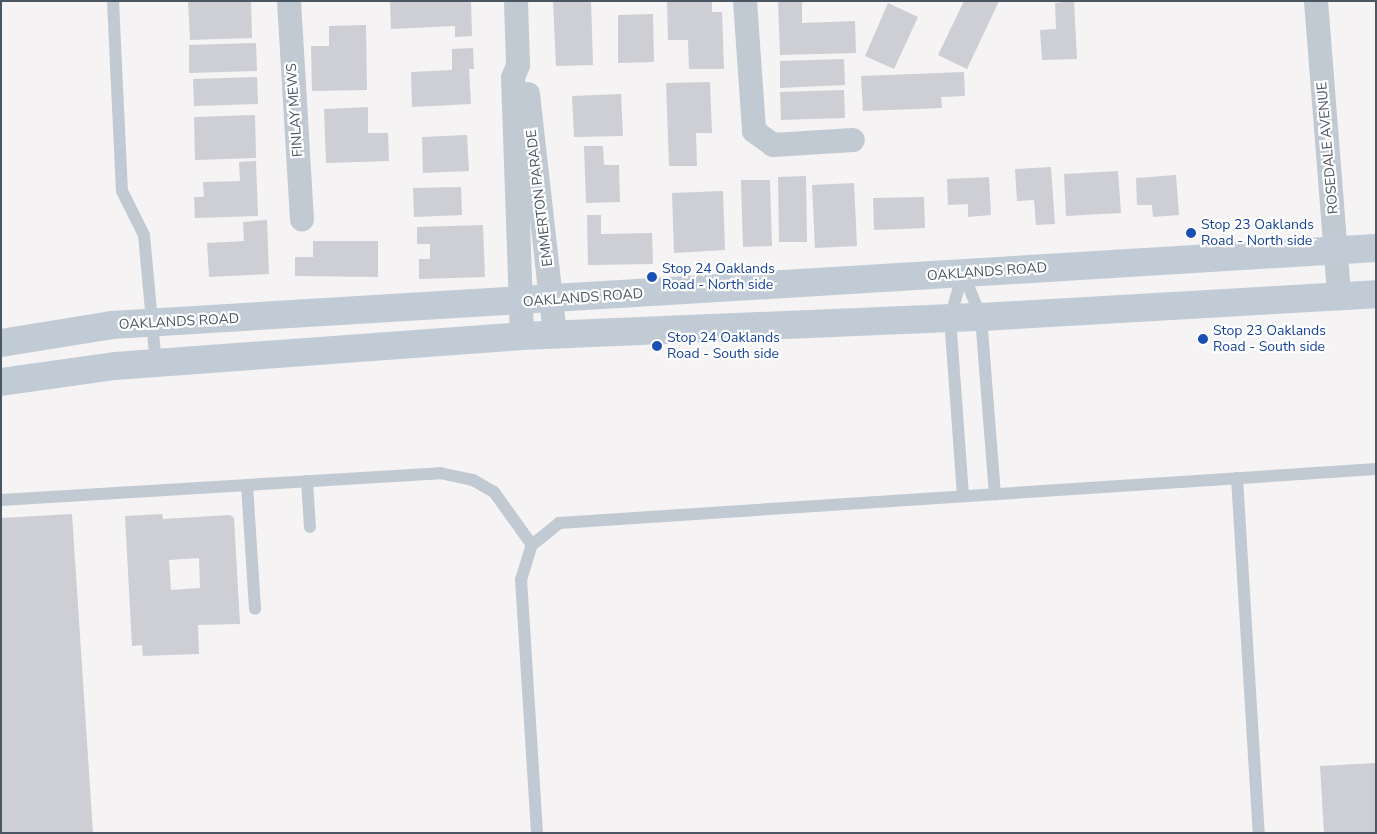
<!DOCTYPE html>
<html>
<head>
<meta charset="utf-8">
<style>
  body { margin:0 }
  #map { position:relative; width:1377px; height:834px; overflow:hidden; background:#f5f3f3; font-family:"Nunito Sans",sans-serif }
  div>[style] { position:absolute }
  .building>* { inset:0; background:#cdcfd5 }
  .lane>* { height:12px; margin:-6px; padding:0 6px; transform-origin:6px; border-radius:6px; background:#c1cad2 }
  .street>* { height:24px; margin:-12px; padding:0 12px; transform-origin:12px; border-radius:12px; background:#c1cad2 }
  .secondary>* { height:28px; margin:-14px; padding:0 14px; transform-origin:14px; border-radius:14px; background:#c1cbd6 }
  .dots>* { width:14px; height:14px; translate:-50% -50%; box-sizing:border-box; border:2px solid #fff; border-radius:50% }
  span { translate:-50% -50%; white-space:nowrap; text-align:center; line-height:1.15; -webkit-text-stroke:4.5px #fff; paint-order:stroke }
  .street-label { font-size:14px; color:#4a5661 }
  .transit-label { font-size:14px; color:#164399 }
  .left { translate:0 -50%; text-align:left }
  .frame { position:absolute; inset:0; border:2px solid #4a5661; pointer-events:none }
</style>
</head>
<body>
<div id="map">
  <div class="building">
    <i style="clip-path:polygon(188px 1px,251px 1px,252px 38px,190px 40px)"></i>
    <i style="clip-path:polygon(390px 1px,471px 1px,472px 36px,455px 37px,455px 26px,391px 29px)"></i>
    <i style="clip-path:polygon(553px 1px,591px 1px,593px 65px,556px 66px)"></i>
    <i style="clip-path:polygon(667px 1px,712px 1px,712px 12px,722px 12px,724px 69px,689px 69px,688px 40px,668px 40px)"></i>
    <i style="clip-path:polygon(778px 1px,802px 1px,802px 23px,855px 21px,856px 53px,780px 55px)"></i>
    <i style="clip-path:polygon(964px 1px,999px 1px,967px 69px,938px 55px)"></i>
    <i style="clip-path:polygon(1074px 1px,1077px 59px,1042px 60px,1040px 30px,1056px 29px,1055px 3px)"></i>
    <i style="clip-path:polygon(888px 3px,918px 17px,894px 69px,865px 56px)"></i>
    <i style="clip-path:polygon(653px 14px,654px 62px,618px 63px,618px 15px)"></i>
    <i style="clip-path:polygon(366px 25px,367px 90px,312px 91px,311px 46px,329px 46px,329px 26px)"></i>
    <i style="clip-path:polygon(256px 43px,257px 71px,189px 73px,189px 45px)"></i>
    <i style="clip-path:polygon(473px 48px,474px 69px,469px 69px,471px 104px,412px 107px,411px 72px,452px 70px,452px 49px)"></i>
    <i style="clip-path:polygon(844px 59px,845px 85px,780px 88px,780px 61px)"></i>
    <i style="clip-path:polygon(964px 72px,965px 96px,941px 97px,942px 108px,863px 111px,861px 76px)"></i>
    <i style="clip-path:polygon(257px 77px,258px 104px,194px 106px,193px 79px)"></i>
    <i style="clip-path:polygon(710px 82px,712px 133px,696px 133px,697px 166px,669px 166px,666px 83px)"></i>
    <i style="clip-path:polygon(844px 90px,845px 118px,781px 120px,780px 92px)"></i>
    <i style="clip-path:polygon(621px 94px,623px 136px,574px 137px,572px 96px)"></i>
    <i style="clip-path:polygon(368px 107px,368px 133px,388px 133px,389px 161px,326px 163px,324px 109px)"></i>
    <i style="clip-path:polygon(255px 115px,256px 158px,195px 160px,194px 117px)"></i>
    <i style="clip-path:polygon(467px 135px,469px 171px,423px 173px,422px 137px)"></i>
    <i style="clip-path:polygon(584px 146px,603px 146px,604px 165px,619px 165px,620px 202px,586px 203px)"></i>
    <i style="clip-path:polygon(256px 161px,258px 216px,195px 218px,194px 197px,204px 197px,203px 182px,240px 181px,239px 162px)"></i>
    <i style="clip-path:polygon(1051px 167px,1055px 224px,1036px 225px,1034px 200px,1017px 201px,1015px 169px)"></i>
    <i style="clip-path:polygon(1118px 171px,1121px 213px,1066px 216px,1064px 174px)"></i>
    <i style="clip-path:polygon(1176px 175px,1179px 215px,1153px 217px,1152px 205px,1137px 205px,1136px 178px)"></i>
    <i style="clip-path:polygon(806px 176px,807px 242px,779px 242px,778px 177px)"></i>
    <i style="clip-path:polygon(989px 177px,991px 215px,968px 217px,968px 204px,948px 205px,947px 179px)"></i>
    <i style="clip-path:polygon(741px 180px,770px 180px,772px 246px,743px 247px)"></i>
    <i style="clip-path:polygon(854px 183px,857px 246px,815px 248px,812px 185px)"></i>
    <i style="clip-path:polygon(461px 187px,462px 215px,414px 217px,413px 188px)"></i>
    <i style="clip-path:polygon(723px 191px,725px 250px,674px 253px,672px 193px)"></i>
    <i style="clip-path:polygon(924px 197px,925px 228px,874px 230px,873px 198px)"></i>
    <i style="clip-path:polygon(587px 215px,601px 215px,601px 234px,652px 233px,653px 264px,588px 265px)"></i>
    <i style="clip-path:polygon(267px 220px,269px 274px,209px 277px,207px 243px,244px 241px,243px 222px)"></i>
    <i style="clip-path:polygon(483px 225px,485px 277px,419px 279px,419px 259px,430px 259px,430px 244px,417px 244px,417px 227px)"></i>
    <i style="clip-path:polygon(313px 241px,378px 241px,378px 277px,295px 276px,295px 257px,313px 257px)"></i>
    <i style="clip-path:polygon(72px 514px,93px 833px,1px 833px,1px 518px)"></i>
    <i style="clip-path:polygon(evenodd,162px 514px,163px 519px,230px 515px,234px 518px,240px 624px,198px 625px,199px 654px,143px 656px,142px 645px,132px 646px,125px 516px,162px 514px,199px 558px,200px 588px,171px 590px,169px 560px,199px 558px)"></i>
    <i style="clip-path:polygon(1376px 763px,1376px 833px,1324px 833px,1320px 766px)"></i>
  </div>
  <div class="lane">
    <i style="left:113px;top:1px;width:190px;rotate:87.3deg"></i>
    <i style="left:122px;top:191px;width:49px;rotate:63.4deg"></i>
    <i style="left:144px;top:235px;width:130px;rotate:84.7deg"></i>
    <i style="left:963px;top:273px;width:47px;rotate:106.1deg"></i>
    <i style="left:950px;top:318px;width:178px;rotate:85.8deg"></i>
    <i style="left:963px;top:273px;width:48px;rotate:67.8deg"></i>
    <i style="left:981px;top:317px;width:178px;rotate:85.5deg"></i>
    <i style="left:1237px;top:478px;width:356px;rotate:86.5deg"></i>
    <i style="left:307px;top:481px;width:46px;rotate:86.3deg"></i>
    <i style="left:247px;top:485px;width:124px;rotate:86.3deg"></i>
    <i style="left:1px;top:500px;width:440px;rotate:-3.5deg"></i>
    <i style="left:440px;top:473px;width:34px;rotate:12deg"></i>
    <i style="left:473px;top:480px;width:24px;rotate:30deg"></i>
    <i style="left:494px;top:492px;width:65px;rotate:54.4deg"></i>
    <i style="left:537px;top:833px;width:254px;rotate:-93.6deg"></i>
    <i style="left:521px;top:580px;width:37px;rotate:-73deg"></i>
    <i style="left:532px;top:545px;width:35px;rotate:-39deg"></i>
    <i style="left:559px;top:523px;width:819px;rotate:-3.78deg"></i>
  </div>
  <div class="street">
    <i style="left:289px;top:1px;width:219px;rotate:86.6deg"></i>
    <i style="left:516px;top:1px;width:64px;rotate:88.2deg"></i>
    <i style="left:518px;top:65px;width:14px;rotate:111deg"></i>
    <i style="left:513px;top:78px;width:258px;rotate:88deg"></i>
    <i style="left:745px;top:1px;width:130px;rotate:86deg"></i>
    <i style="left:754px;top:131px;width:24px;rotate:36deg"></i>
    <i style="left:773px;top:145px;width:80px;rotate:-3.6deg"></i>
    <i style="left:1316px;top:1px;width:296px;rotate:85.5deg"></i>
    <i style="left:528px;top:94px;width:242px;rotate:83.6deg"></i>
  </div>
  <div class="secondary">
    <i style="left:1px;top:343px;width:112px;rotate:-9.2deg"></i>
    <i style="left:112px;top:325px;width:1266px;rotate:-3.49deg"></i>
    <i style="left:1px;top:382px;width:115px;rotate:-8deg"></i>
    <i style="left:115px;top:366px;width:408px;rotate:-4.2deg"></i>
    <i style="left:522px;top:336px;width:459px;rotate:-2.4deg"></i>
    <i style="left:981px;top:317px;width:396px;rotate:-3.3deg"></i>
  </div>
  <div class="dots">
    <i style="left:1191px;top:233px;background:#1a4fb4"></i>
    <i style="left:652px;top:277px;background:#1a4fb4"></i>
    <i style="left:1203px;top:339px;background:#1a4fb4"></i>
    <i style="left:657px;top:346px;background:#1a4fb4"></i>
  </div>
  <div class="street-label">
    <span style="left:295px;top:110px;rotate:-94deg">FINLAY MEWS</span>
    <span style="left:1328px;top:148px;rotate:-95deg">ROSEDALE AVENUE</span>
    <span style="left:540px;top:198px;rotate:-97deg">EMMERTON PARADE</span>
    <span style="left:987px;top:272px;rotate:-4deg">OAKLANDS ROAD</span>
    <span style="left:583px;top:298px;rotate:-4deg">OAKLANDS ROAD</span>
    <span style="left:179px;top:322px;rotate:-3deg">OAKLANDS ROAD</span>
  </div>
  <div class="transit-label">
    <span class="left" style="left:1201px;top:233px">Stop 23 Oaklands<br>Road - North side</span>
    <span class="left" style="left:662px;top:277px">Stop 24 Oaklands<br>Road - North side</span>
    <span class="left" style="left:1213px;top:339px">Stop 23 Oaklands<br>Road - South side</span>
    <span class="left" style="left:667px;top:346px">Stop 24 Oaklands<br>Road - South side</span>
  </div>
  <div class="frame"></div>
</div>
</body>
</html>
